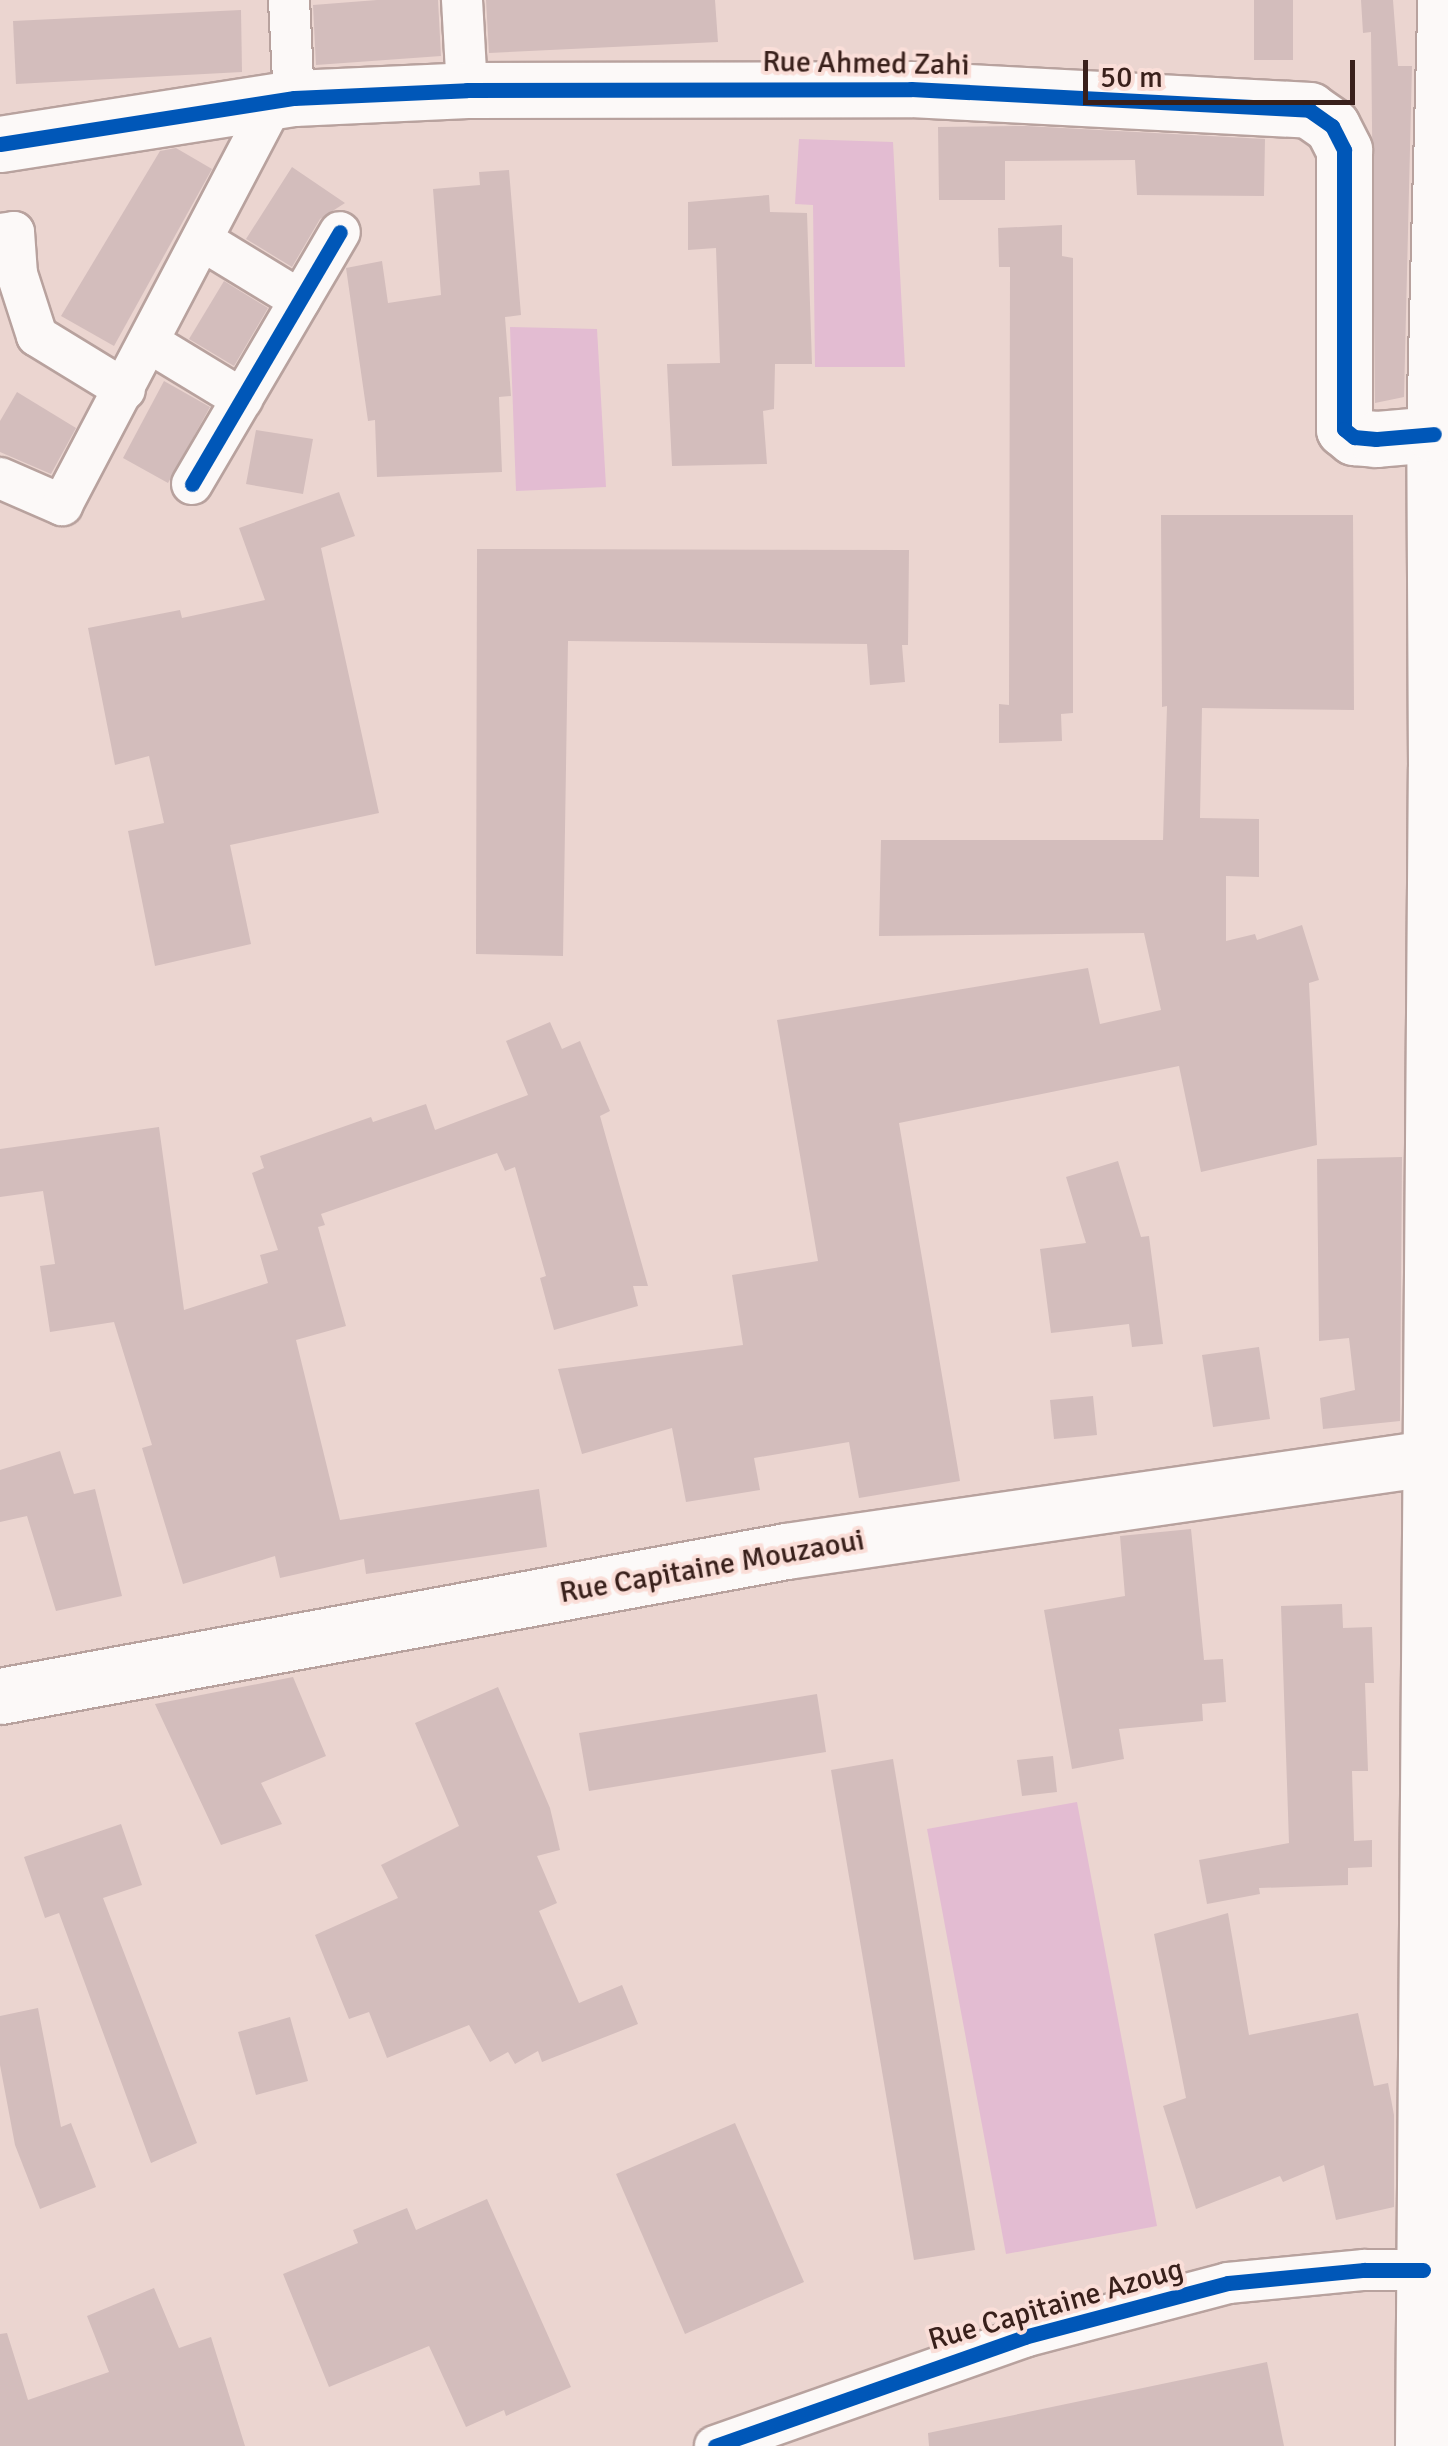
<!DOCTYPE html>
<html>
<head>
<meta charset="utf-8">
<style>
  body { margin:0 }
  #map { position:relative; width:1448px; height:2446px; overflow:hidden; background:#ebd5d0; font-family:Signika,sans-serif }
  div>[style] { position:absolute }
  .green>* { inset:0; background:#e3bcd2 }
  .building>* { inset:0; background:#d3bdbc }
  .roads { filter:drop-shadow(2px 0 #b8a29e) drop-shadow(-2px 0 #b8a29e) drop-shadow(0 2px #b8a29e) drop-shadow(0 -2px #b8a29e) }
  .street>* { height:40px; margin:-20px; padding:0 20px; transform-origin:20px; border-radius:20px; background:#fcf9f8 }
  .secondary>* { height:55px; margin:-27.5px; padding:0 27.5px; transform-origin:27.5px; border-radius:27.5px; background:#fcf9f8 }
  .cycleway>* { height:15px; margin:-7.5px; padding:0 7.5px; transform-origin:7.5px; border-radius:7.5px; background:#0057b8 }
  span { translate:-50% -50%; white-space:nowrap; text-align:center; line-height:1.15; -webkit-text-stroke:8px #faded8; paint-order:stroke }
  .street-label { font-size:30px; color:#39201b }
  .scale { position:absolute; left:1083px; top:60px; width:272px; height:45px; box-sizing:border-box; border:5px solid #39201b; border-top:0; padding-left:12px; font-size:30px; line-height:35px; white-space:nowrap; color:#39201b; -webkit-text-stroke:8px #faded8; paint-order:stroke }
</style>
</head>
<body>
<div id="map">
  <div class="green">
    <i style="clip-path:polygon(799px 139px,893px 142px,905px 367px,815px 367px,813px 205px,795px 204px)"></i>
    <i style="clip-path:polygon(510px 327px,597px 329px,606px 487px,516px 491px)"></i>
    <i style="clip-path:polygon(1077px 1802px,1157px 2226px,1006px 2254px,927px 1829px)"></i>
  </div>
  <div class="building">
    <i style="clip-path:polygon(377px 0,438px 0,441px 56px,316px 65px,313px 5px)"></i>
    <i style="clip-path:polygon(486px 0,715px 0,718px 42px,489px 53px)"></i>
    <i style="clip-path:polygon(1254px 0,1293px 0,1293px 60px,1254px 60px)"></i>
    <i style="clip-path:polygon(1361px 0,1393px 0,1398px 66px,1412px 66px,1404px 397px,1375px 403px,1371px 32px,1363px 33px)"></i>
    <i style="clip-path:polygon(241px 10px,242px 72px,16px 84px,13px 21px)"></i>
    <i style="clip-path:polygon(1026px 126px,1265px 139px,1264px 196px,1137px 195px,1135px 160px,1005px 161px,1005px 200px,939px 200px,938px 127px)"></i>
    <i style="clip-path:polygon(176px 148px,212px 169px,114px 346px,61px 316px,160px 151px)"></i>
    <i style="clip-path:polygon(292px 167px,345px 203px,320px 219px,292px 267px,246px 239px)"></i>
    <i style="clip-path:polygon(509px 170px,521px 315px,505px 317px,511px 396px,499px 397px,502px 472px,377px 477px,375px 420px,368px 421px,346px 268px,382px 261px,388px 303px,441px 295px,433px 189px,480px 185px,479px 172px)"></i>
    <i style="clip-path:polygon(769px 195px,770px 212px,807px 213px,812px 364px,775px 364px,774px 409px,763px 411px,767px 464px,672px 466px,667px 364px,720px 363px,716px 248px,688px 250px,688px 202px)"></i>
    <i style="clip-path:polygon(1062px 225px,1062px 256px,1073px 258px,1073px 713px,1061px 714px,1062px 741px,999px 743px,999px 704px,1009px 705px,1010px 267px,999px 267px,998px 228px)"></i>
    <i style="clip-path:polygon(224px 281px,268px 308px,234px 366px,189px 339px)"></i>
    <i style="clip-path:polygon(164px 381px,210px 407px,168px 483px,123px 458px)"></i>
    <i style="clip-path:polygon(17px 392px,76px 428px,51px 474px,0 452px,0 421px)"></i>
    <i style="clip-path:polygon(256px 430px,313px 439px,303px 494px,246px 484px)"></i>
    <i style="clip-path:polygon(339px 492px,355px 536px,321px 548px,379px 813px,230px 845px,251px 944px,155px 966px,128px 831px,164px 823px,149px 756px,115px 765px,88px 628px,180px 610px,182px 618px,265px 600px,239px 528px)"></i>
    <i style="clip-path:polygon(1161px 515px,1353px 515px,1354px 710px,1202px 708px,1200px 818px,1259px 819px,1259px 877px,1226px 876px,1226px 941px,1255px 934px,1257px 940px,1302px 925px,1319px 980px,1309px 983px,1317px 1145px,1201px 1172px,1179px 1066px,899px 1123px,960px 1481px,859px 1498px,849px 1442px,754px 1458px,760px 1490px,686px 1502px,672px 1428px,582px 1454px,558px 1369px,743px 1345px,732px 1275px,818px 1261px,777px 1020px,1088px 968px,1100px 1024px,1161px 1010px,1144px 933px,879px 936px,881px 840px,1163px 840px,1167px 706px,1162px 707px)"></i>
    <i style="clip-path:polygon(477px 549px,909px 550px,908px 645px,902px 645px,905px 682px,870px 685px,867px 644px,568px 641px,563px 956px,476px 954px)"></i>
    <i style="clip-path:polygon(550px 1022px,562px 1049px,580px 1041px,610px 1111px,600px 1116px,648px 1286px,633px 1286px,638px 1306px,554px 1330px,540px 1278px,546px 1276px,515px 1167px,505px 1171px,497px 1153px,321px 1214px,325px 1225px,318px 1227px,346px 1326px,296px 1340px,340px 1520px,539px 1489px,547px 1547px,366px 1574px,364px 1559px,280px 1578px,275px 1556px,183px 1584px,142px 1448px,152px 1445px,114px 1322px,50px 1332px,40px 1266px,55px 1264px,43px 1191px,0 1197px,0 1149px,159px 1127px,184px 1310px,268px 1283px,260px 1255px,278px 1250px,252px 1173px,264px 1168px,260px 1156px,371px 1117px,373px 1122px,426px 1104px,435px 1130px,528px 1095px,506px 1041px)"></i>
    <i style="clip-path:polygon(1402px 1157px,1400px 1421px,1323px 1429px,1320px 1398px,1355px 1390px,1349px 1338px,1319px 1341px,1317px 1159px)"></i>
    <i style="clip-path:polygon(1118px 1161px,1141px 1237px,1149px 1236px,1163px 1344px,1132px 1347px,1129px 1324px,1051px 1333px,1040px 1249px,1086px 1243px,1066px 1177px)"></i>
    <i style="clip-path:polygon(1259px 1347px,1270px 1419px,1213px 1427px,1202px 1355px)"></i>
    <i style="clip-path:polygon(1093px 1396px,1097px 1435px,1054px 1439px,1050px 1400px)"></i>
    <i style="clip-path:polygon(60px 1451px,74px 1494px,95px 1489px,122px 1596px,56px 1611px,27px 1516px,0 1522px,0 1470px)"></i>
    <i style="clip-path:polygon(1191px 1529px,1204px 1660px,1223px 1659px,1226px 1702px,1202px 1704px,1203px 1721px,1119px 1729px,1124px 1759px,1072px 1769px,1044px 1610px,1125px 1596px,1120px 1536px)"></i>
    <i style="clip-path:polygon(1342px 1604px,1343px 1628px,1372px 1627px,1374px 1683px,1365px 1683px,1368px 1771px,1352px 1771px,1354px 1841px,1372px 1840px,1372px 1867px,1348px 1868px,1348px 1885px,1259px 1888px,1260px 1894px,1207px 1904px,1199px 1860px,1289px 1843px,1281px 1606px)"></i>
    <i style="clip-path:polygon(293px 1677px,326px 1756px,261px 1783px,282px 1824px,221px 1845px,155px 1704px)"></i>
    <i style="clip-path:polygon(498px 1687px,550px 1808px,560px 1850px,537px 1856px,557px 1903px,539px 1911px,579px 2003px,622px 1985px,638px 2024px,542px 2062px,538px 2051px,515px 2064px,508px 2052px,490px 2062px,469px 2025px,387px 2058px,369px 2012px,349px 2019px,315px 1935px,398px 1898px,381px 1865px,459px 1826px,415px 1723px)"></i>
    <i style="clip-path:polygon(817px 1694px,826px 1752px,589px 1791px,579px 1733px)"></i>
    <i style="clip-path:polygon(1053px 1756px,1057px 1792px,1022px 1796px,1017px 1760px)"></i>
    <i style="clip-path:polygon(893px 1759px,975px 2250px,914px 2260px,831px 1770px)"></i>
    <i style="clip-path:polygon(121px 1824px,142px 1885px,103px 1898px,197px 2143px,151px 2163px,59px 1913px,45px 1918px,24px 1857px)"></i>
    <i style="clip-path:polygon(1228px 1913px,1249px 2035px,1358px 2013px,1374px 2086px,1388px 2083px,1394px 2115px,1394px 2207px,1336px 2220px,1324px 2165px,1283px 2182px,1280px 2176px,1196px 2209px,1163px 2106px,1186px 2098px,1154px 1934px)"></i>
    <i style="clip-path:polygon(38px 2008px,61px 2127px,71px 2123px,96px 2187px,40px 2209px,15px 2145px,0 2065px,0 2016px)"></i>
    <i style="clip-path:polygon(290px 2017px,308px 2081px,256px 2095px,238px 2032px)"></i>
    <i style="clip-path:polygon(735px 2123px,804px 2282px,685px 2334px,616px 2174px)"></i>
    <i style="clip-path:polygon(487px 2199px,571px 2387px,506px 2416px,504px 2410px,466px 2427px,429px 2346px,329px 2387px,283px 2274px,358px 2243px,353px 2230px,407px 2208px,416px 2230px)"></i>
    <i style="clip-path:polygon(154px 2288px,179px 2348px,211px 2337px,245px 2446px,0 2446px,0 2334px,7px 2333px,28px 2400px,109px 2372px,87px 2316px)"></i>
    <i style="clip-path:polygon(1267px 2362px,1284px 2446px,929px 2446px,928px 2433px)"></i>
  </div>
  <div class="roads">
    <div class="street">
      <i style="left:289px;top:0;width:98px;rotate:87.1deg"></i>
      <i style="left:462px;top:0;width:90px;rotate:86.8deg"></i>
      <i style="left:0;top:234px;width:14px;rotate:-8deg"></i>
      <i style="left:14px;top:232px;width:42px;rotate:85.9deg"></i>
      <i style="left:17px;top:274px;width:65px;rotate:72.1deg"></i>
      <i style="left:37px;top:336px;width:103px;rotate:31.5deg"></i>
      <i style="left:205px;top:242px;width:111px;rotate:31.4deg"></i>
      <i style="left:150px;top:343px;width:108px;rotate:31.3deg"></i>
      <i style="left:0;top:478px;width:68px;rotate:23.5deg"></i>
      <i style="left:62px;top:505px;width:458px;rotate:-62.3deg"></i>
      <i style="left:192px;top:484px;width:292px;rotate:-59.6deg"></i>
      <i style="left:715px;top:2446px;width:328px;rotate:-19.4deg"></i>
      <i style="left:1024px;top:2337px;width:211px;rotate:-14.8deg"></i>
      <i style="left:1228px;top:2283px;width:137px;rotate:-5.5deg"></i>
      <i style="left:1364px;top:2270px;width:59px"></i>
    </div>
    <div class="secondary">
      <i style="left:0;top:144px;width:298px;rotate:-8.9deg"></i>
      <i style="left:294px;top:98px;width:173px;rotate:-2.6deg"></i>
      <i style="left:467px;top:90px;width:444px;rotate:-0.1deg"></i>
      <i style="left:911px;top:89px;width:399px;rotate:3deg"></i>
      <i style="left:1309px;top:110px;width:28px;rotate:35deg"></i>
      <i style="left:1332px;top:126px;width:27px;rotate:63deg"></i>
      <i style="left:1344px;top:150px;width:279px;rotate:90deg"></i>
      <i style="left:1344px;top:429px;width:13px;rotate:39deg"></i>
      <i style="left:1354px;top:437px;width:22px;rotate:5deg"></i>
      <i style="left:1376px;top:439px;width:58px;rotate:-4.9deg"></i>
      <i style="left:0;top:1696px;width:799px;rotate:-10.45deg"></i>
      <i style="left:786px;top:1551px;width:649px;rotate:-8.24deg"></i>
      <i style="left:1428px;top:1458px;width:20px;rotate:6deg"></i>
      <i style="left:1423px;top:2446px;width:1679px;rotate:-89.56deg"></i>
      <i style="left:1436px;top:767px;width:333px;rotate:-90.3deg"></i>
      <i style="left:1434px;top:434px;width:434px;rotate:-88.5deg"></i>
    </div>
  </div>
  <div class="cycleway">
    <i style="left:0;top:144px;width:298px;rotate:-8.9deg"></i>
    <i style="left:294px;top:98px;width:173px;rotate:-2.6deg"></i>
    <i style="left:467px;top:90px;width:444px;rotate:-0.1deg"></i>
    <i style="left:911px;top:89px;width:399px;rotate:3deg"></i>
    <i style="left:1309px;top:110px;width:28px;rotate:35deg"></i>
    <i style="left:1332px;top:126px;width:27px;rotate:63deg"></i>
    <i style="left:1344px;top:150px;width:279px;rotate:90deg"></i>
    <i style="left:1344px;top:429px;width:13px;rotate:39deg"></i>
    <i style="left:1354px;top:437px;width:22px;rotate:5deg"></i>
    <i style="left:1376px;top:439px;width:58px;rotate:-4.9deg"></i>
    <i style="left:192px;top:484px;width:292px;rotate:-59.6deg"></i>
    <i style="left:715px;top:2446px;width:328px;rotate:-19.4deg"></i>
    <i style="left:1024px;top:2337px;width:211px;rotate:-14.8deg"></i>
    <i style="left:1228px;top:2283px;width:137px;rotate:-5.5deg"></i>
    <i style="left:1364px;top:2270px;width:59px"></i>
  </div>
  <div class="street-label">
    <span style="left:866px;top:64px;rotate:1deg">Rue Ahmed Zahi</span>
    <span style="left:712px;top:1567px;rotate:-10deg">Rue Capitaine Mouzaoui</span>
    <span style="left:1056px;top:2305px;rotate:-16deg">Rue Capitaine Azoug</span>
  </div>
  <div class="scale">50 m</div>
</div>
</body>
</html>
